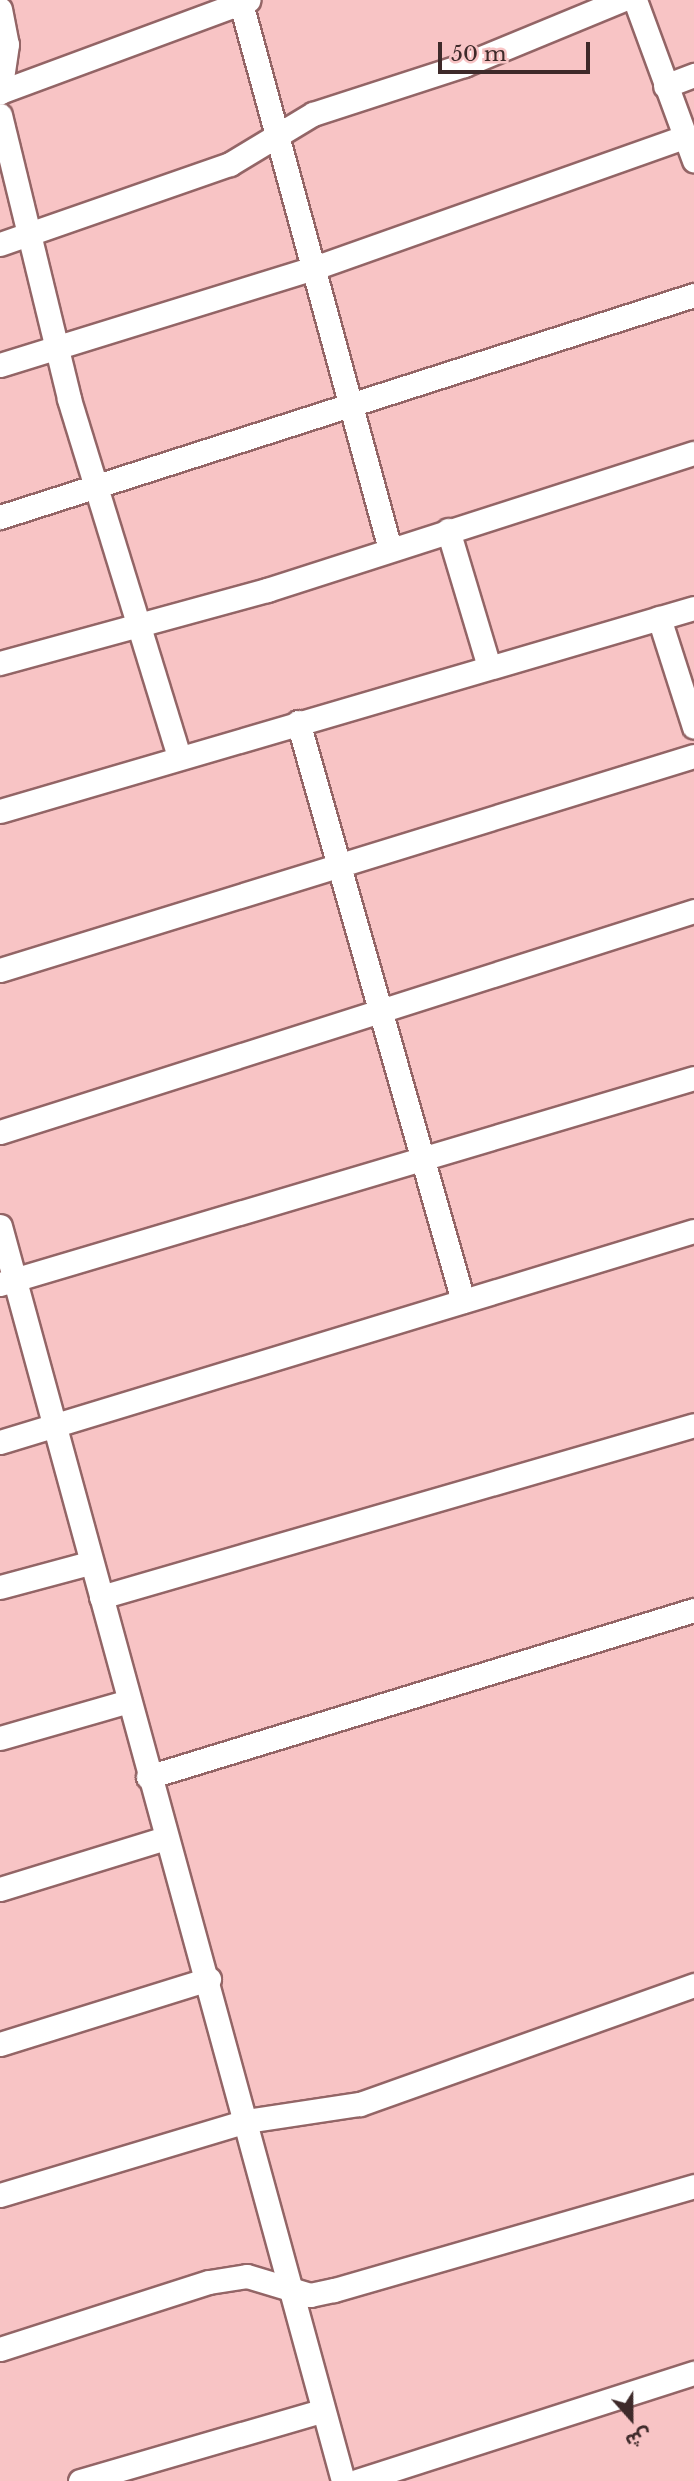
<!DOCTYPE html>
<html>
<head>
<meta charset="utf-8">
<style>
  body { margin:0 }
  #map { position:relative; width:694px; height:2481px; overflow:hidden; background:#f8c4c5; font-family:"Libre Baskerville","Noto Sans Arabic",serif }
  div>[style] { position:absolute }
  .roads { filter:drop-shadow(2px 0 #936566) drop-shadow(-2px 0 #936566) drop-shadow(0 2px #936566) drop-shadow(0 -2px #936566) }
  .minor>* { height:23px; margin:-11.5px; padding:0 11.5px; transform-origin:11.5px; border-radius:11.5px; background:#fff }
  span { translate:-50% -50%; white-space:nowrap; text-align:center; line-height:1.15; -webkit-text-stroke:6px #f8c4c5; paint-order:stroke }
  .north { position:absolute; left:596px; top:2383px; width:70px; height:70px; -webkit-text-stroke:5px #f8c4c5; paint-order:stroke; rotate:159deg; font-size:19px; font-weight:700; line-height:28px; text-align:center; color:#3e2a2a }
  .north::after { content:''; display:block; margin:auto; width:24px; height:32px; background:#3e2a2a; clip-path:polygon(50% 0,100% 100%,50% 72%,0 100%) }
  .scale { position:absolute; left:438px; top:42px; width:152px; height:32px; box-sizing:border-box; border:4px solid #3e2a2a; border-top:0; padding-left:9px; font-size:21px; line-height:24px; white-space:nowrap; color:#3e2a2a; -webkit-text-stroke:5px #f8c4c5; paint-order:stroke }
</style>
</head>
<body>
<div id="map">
  <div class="roads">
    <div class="minor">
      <i style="left:240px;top:0;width:569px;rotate:74.72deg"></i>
      <i style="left:635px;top:0;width:171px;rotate:69.8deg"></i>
      <i style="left:0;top:9px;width:36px;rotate:79deg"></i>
      <i style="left:7px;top:44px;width:49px;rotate:98.3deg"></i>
      <i style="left:665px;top:86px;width:31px;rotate:-21deg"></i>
      <i style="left:0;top:92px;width:265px;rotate:-20.3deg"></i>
      <i style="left:0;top:115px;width:292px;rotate:76.3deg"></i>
      <i style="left:69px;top:399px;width:375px;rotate:72.9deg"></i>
      <i style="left:0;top:244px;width:244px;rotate:-19.2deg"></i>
      <i style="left:230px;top:164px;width:97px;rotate:-31.1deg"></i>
      <i style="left:313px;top:114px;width:159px;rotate:-18deg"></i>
      <i style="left:464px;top:65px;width:171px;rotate:-22.4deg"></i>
      <i style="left:0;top:365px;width:329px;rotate:-17.2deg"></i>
      <i style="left:314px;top:268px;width:393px;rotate:-19.5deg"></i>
      <i style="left:0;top:517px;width:729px;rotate:-17.74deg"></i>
      <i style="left:448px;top:530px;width:143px;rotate:73.3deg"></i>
      <i style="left:659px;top:618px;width:114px;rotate:72.2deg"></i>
      <i style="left:0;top:663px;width:277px;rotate:-15.3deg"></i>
      <i style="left:267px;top:590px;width:448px;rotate:-17.8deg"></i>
      <i style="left:298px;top:722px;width:602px;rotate:74.09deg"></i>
      <i style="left:0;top:811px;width:723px;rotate:-16.3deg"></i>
      <i style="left:0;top:970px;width:726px;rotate:-17.14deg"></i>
      <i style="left:0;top:1132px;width:728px;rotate:-17.66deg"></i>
      <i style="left:0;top:1226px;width:1301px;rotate:74.71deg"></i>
      <i style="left:0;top:1284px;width:724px;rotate:-16.53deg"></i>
      <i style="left:0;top:1442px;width:725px;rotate:-16.91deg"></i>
      <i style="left:0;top:1587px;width:92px;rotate:-15.1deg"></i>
      <i style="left:101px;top:1597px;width:617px;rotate:-16.17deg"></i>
      <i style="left:0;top:1738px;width:134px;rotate:-16deg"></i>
      <i style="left:148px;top:1777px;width:571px;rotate:-17.01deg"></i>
      <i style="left:0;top:1889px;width:174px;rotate:-17.1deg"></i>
      <i style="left:0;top:2044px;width:219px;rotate:-17.3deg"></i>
      <i style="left:0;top:2195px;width:258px;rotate:-16.7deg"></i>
      <i style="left:247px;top:2121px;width:114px;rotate:-8.6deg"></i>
      <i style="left:360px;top:2104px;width:355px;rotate:-19.6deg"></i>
      <i style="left:0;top:2349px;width:219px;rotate:-17.8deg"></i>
      <i style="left:209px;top:2282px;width:38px;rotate:-9deg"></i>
      <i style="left:247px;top:2276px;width:66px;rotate:16.8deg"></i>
      <i style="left:310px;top:2295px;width:25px;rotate:-12deg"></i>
      <i style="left:334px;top:2290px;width:375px;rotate:-16.1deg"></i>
      <i style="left:80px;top:2481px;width:251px;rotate:-16.2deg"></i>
      <i style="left:357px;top:2481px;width:354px;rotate:-17.8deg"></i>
    </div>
  </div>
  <div class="north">ش</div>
  <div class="scale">50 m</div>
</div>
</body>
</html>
